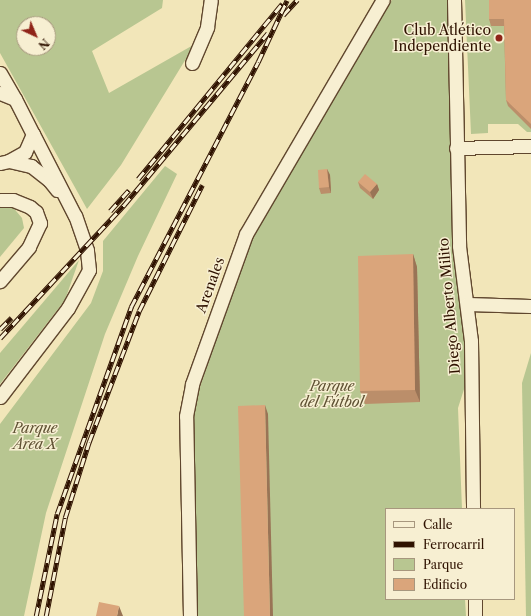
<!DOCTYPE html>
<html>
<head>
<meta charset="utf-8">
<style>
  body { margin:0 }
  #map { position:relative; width:531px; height:616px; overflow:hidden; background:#f2e6b9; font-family:"Libre Caslon Text",serif }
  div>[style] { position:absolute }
  .green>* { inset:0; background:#b8c691 }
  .roads { filter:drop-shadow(1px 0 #60472e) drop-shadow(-1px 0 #60472e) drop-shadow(0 1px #60472e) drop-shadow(0 -1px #60472e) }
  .minor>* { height:13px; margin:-6.5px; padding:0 6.5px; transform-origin:6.5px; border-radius:6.5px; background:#f7efd2 }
  .rail>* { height:4.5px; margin-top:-2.25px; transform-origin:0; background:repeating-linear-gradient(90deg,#f7efd2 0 9px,#2f1200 0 18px); box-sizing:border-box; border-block:1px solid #2f1200 }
  .wall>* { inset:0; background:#bb8e6a }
  .shaded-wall>* { inset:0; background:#997456 }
  .building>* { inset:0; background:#daa57b }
  .dots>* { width:11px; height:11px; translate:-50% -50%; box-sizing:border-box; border:2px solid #f7efd2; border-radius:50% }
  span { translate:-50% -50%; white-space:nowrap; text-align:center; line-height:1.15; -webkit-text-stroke:3px #f7efd2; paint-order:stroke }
  .poi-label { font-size:14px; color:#2f1200 }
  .right { translate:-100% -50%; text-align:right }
  .street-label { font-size:14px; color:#2f1200 }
  .park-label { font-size:14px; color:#5f5133; font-style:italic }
  .legend { position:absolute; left:385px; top:508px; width:130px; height:92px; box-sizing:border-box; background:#f7efd2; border:1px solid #a7977e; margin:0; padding:5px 7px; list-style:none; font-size:12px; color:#2f1200 }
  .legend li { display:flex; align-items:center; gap:8px; height:20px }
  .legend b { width:20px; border:1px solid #a7977e }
  .north { position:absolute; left:16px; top:16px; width:40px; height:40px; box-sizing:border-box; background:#f7efd2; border:1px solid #a7977e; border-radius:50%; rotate:136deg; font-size:11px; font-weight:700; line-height:16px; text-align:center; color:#2f1200 }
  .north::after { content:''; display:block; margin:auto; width:14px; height:18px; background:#8f2418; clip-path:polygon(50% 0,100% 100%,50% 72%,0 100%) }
</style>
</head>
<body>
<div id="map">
  <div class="green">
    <i style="clip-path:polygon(evenodd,0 0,163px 0,162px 8px,92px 51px,109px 93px,195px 44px,121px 165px,87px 209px,0 53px,0 0,24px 24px,48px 24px,48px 48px,24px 48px,24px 24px)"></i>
    <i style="clip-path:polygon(392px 0,448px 0,466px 383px,458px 408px,462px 509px,386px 509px,386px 599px,465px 599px,466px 616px,198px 616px,194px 417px,198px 393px,228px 303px,256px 231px)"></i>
    <i style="clip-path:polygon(465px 0,531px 0,531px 132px,527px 132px,518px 124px,488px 124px,488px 133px,471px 134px)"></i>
    <i style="clip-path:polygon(165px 166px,177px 174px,138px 256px,105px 334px,46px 513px,24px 616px,0 616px,0 424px,91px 303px,103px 271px,103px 241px)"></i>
    <i style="clip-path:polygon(0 205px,11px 205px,22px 218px,24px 228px,0 257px)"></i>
    <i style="clip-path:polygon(79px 260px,65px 300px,0 384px,0 353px)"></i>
    <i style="clip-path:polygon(531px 353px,531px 616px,526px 616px,522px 383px)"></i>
  </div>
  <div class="roads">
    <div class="minor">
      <i style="left:454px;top:0;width:246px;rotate:88.8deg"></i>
      <i style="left:459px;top:246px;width:96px;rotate:82.8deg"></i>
      <i style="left:471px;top:341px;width:168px;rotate:89.3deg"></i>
      <i style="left:192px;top:63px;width:39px;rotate:-67deg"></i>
      <i style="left:207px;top:27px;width:27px;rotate:-82deg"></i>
      <i style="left:0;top:73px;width:30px;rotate:60deg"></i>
      <i style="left:0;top:93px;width:16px;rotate:22deg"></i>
      <i style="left:15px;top:99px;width:39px;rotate:63deg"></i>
      <i style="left:33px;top:134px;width:20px;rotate:114deg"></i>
      <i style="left:25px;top:152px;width:18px;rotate:151deg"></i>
      <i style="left:9px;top:161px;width:9px;rotate:167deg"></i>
      <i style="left:456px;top:148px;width:75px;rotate:-1.5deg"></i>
      <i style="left:9px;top:161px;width:23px;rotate:13deg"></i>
      <i style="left:31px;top:166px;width:23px;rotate:38deg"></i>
      <i style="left:49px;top:180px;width:13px;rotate:51deg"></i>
      <i style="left:0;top:200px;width:13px"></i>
      <i style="left:13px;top:200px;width:18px;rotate:22deg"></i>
      <i style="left:30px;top:207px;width:8px;rotate:40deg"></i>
      <i style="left:36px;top:212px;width:12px;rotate:70deg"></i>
      <i style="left:40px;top:223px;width:26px;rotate:115deg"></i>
      <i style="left:29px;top:247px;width:45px;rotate:130.5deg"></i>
      <i style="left:467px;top:304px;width:64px;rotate:1.8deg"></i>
      <i style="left:0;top:397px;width:112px;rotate:-52.6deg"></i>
      <i style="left:68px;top:308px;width:43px;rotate:-61.1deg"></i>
      <i style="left:89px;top:270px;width:20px;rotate:-96deg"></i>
      <i style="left:87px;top:250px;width:36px;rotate:-109deg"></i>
      <i style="left:75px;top:216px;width:92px;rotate:-117.1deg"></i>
      <i style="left:475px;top:599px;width:17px;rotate:90deg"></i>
      <i style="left:190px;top:616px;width:200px;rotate:-91.1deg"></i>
      <i style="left:186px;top:416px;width:33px;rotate:-79deg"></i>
      <i style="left:192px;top:384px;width:159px;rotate:-70.2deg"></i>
      <i style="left:246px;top:234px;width:271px;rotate:-59.7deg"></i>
    </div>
  </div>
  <div class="rail">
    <i style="left:283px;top:15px;width:21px;rotate:-47deg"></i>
    <i style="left:138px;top:179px;width:227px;rotate:-50.6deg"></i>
    <i style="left:110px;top:211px;width:28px;rotate:-48deg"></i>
    <i style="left:0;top:329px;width:16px;rotate:-45deg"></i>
    <i style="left:0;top:338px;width:182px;rotate:-47deg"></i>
    <i style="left:124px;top:205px;width:224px;rotate:-50.1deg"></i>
    <i style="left:36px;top:616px;width:104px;rotate:-78.4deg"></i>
    <i style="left:57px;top:514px;width:220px;rotate:-70.3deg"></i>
    <i style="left:131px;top:307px;width:276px;rotate:-62.6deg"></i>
    <i style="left:258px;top:62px;width:68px;rotate:-64.9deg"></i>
    <i style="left:46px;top:616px;width:100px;rotate:-79deg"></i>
    <i style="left:65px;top:518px;width:80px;rotate:-72.5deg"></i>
    <i style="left:89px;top:442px;width:140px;rotate:-69.1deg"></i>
    <i style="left:139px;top:311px;width:141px;rotate:-63.4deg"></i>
  </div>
  <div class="wall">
    <i style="clip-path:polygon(531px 0,531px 129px,508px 106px,506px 100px,504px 26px,491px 26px,489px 19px)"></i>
    <i style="clip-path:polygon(327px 169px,330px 175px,331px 193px,321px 194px,319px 188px)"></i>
    <i style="clip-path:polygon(358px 182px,377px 184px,379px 190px,373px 199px,360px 188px)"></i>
    <i style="clip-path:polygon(413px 254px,417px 267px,420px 402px,365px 404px,360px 391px)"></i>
  </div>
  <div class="shaded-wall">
    <i style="clip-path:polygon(327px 169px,330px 175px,331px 193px,329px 187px)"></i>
    <i style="clip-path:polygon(377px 184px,379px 190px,373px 199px,370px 192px)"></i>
    <i style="clip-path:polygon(413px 254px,417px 267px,420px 402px,415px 390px)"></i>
    <i style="clip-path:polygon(265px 405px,268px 414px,273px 616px,270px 616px)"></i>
    <i style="clip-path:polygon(119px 606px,123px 616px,117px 616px)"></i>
  </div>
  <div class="building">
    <i style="clip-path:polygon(489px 0,531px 0,531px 124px,506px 100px,504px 19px,489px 19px)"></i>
    <i style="clip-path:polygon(327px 169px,329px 187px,319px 188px,318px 170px)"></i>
    <i style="clip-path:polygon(365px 174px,377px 184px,370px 192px,358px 182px)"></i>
    <i style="clip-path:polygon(413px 254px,415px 390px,360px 391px,358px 256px)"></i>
    <i style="clip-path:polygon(265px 405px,270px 616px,244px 616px,238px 406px)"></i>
    <i style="clip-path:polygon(99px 602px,119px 606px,117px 616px,96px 616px)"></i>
  </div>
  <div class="dots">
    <i style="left:499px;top:38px;background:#8f2418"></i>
  </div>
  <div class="poi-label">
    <span class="right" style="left:491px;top:38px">Club Atlético<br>Independiente</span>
  </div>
  <div class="street-label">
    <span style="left:210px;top:285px;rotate:-70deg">Arenales</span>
    <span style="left:449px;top:306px;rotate:-95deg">Diego Alberto Milito</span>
  </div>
  <div class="park-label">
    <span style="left:332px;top:394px">Parque<br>del Fútbol</span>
    <span style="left:35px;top:436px">Parque<br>Area X</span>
  </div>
  <ul class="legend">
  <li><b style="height:5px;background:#f7efd2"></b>Calle</li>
  <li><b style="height:5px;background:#2f1200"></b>Ferrocarril</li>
  <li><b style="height:11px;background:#b8c691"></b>Parque</li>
  <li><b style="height:11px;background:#daa57b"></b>Edificio</li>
  </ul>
  <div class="north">N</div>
</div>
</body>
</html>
